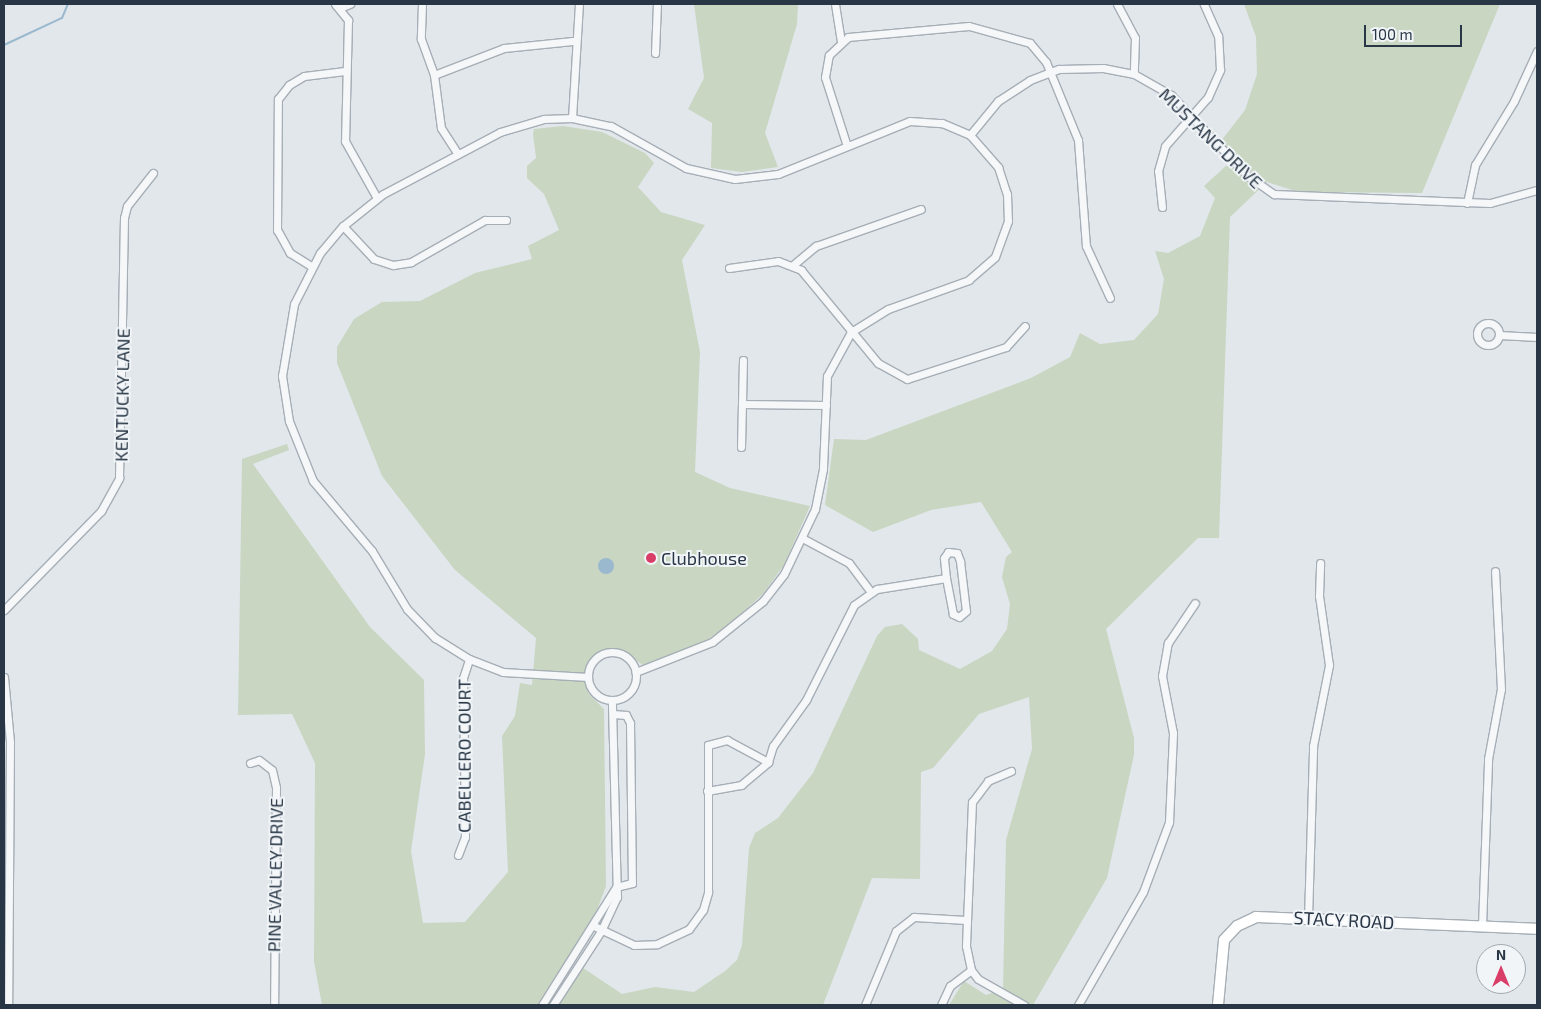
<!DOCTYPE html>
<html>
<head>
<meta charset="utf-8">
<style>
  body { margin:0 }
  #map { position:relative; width:1541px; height:1009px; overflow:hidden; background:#e2e7eb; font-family:"Exo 2",sans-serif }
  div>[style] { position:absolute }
  .green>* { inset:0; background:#c9d6c2 }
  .water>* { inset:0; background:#9ab9ce }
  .round { border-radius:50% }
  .stream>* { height:2px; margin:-1px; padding:0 1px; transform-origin:1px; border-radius:1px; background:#9ab9ce }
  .roads { filter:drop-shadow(1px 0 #a6aeb6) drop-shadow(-1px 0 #a6aeb6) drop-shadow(0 1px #a6aeb6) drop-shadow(0 -1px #a6aeb6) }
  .street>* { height:7px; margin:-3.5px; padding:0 3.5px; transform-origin:3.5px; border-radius:3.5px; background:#f5f7f9 }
  .street>.ring { margin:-3.5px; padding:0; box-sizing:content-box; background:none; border:7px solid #f5f7f9; border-radius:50% }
  .secondary>* { height:10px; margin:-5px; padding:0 5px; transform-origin:5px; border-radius:5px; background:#fff }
  .dots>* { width:14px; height:14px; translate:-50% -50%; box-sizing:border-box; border:2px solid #f1f5f8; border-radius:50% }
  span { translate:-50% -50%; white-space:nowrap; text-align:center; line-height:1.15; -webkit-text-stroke:4px #f1f5f8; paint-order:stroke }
  .street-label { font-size:18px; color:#283645 }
  .poi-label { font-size:18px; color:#283645 }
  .left { translate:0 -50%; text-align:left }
  .frame { position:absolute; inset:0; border:5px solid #283645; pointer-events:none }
  .north { position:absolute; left:1476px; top:944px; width:50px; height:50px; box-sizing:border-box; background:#f1f5f8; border:1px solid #a1a9b0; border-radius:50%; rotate:0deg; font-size:14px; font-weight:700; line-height:20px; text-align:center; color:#283645 }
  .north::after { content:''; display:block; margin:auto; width:18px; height:22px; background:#d93e68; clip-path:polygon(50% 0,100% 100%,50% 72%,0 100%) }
  .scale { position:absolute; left:1364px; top:25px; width:98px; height:22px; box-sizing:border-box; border:2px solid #283645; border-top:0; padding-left:6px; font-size:15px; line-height:18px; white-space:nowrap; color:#283645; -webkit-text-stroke:4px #f1f5f8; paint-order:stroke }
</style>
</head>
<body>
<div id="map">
  <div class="green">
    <i style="clip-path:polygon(694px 4px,798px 4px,797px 24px,765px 133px,778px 167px,742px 172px,711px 168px,712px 123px,688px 109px,704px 78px)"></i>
    <i style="clip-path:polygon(1244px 4px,1500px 4px,1422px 193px,1299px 192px,1267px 182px,1230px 217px,1219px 538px,1198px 538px,1106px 629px,1134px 738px,1134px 755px,1107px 878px,1033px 1005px,949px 1005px,964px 981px,986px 995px,1003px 989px,1006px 840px,1032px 749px,1029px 697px,979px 714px,933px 768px,921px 772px,920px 879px,872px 878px,823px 1005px,559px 1005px,583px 968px,622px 994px,655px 987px,694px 992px,725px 971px,737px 960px,742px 945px,749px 848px,755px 833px,778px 818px,813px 773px,877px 636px,885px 627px,902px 624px,918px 639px,919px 650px,960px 669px,992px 651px,1007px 629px,1010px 604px,1002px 577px,1006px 557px,1012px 552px,981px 502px,931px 510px,873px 532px,825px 505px,834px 439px,866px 440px,1031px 378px,1070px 357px,1080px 333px,1100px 344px,1134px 340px,1158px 314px,1164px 279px,1155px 251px,1168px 253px,1200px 236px,1215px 198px,1204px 186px,1227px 165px,1231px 169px,1239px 161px,1221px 141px,1245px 110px,1257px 74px,1256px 37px)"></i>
    <i style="clip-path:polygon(563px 126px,602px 132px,645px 153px,654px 163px,638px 187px,661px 212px,705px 225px,682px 260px,700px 352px,695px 472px,730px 488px,810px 506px,784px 565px,763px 594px,727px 626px,702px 643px,644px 666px,626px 653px,611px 649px,596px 655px,588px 666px,588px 693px,604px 709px,606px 886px,594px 918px,537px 1005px,322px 1005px,314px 962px,315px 763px,292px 714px,238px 715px,242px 459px,287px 444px,289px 450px,253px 464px,370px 627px,424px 680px,425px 754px,411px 851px,423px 923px,465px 922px,508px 872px,502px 736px,515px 716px,520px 683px,532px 685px,536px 638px,455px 570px,382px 476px,337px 363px,337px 347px,354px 319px,382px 302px,420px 301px,475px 273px,532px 259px,528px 246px,559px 230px,544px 194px,527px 178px,527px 166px,536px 158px,533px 134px,534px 129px)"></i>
  </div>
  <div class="water">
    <i class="round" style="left:598px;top:558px;width:16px;height:16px"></i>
  </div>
  <div class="stream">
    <i style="left:4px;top:45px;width:64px;rotate:-25deg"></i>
    <i style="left:62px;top:18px;width:15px;rotate:-67deg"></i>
  </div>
  <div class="roads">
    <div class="street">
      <i style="left:335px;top:4px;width:21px;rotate:51deg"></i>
      <i style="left:348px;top:20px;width:121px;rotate:91.4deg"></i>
      <i style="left:345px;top:141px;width:65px;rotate:60.7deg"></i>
      <i style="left:422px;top:4px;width:35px;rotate:92deg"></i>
      <i style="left:421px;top:39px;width:38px;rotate:70deg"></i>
      <i style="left:434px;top:75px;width:53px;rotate:82.5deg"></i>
      <i style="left:441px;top:128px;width:31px;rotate:57deg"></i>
      <i style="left:835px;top:4px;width:37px;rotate:81deg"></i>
      <i style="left:1117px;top:4px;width:38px;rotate:62deg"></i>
      <i style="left:1135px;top:38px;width:36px;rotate:92deg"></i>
      <i style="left:340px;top:8px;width:11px;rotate:-22deg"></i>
      <i style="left:655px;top:53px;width:49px;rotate:-87.7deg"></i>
      <i style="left:434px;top:75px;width:75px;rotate:-21.1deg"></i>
      <i style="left:504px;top:48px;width:69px;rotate:-5.8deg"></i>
      <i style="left:572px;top:118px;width:114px;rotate:-86.5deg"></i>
      <i style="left:970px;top:135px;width:44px;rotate:-50.5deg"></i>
      <i style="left:998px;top:101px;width:38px;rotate:-33deg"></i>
      <i style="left:1030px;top:80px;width:31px;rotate:-21deg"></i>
      <i style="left:1059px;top:69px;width:44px;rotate:-1.3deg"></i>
      <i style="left:1103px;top:68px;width:32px;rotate:11deg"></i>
      <i style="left:1134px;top:74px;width:43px;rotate:29.6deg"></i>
      <i style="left:1171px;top:95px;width:112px;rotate:46.5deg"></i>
      <i style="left:1248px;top:176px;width:32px;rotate:35deg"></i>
      <i style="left:1274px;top:194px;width:216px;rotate:2.4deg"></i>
      <i style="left:1490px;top:203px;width:49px;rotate:-15.5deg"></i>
      <i style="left:846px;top:143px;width:69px;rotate:-107.7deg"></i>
      <i style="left:825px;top:77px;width:22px;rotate:-80deg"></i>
      <i style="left:829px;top:55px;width:26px;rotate:-43deg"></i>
      <i style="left:848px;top:37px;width:121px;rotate:-5.2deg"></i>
      <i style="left:969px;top:26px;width:63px;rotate:15.6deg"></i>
      <i style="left:1030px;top:43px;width:25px;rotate:50deg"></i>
      <i style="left:1046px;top:62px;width:84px;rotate:67.7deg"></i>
      <i style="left:1078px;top:140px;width:106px;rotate:85.7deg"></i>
      <i style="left:1086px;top:246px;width:57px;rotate:65.2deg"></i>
      <i style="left:1467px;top:203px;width:39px;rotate:-78deg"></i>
      <i style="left:1475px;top:165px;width:75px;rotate:-58.6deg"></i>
      <i style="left:1514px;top:101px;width:55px;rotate:-65.3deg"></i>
      <i style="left:1162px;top:207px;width:36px;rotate:-96deg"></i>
      <i style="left:1158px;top:171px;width:26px;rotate:-74deg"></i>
      <i style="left:1165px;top:146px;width:65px;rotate:-48.7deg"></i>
      <i style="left:1208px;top:97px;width:30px;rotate:-66deg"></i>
      <i style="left:1220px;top:70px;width:34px;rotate:-93deg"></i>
      <i style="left:1218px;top:36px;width:35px;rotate:-114deg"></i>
      <i style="left:343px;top:226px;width:45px;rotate:46.8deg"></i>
      <i style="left:374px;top:259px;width:20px;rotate:18deg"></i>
      <i style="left:393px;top:265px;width:18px;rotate:-9deg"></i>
      <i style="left:411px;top:262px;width:85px;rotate:-29.6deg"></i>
      <i style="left:485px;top:220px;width:21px"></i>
      <i style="left:793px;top:265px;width:30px;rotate:-40deg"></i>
      <i style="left:816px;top:246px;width:111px;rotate:-19.4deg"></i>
      <i style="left:311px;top:266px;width:25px;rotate:-148deg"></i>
      <i style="left:290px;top:253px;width:26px;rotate:-119deg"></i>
      <i style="left:277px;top:230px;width:131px;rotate:-89.6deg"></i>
      <i style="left:278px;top:99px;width:18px;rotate:-52deg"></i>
      <i style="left:289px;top:85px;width:17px;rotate:-31deg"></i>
      <i style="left:304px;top:76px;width:41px;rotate:-7deg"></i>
      <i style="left:729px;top:268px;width:49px;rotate:-8.1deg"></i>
      <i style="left:778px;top:261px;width:25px;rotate:21deg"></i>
      <i style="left:801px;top:270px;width:121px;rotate:50.4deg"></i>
      <i style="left:878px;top:363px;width:33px;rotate:29deg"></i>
      <i style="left:907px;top:379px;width:104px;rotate:-17.9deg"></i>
      <i style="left:1006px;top:347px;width:28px;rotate:-48deg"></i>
      <i class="ring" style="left:1477px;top:323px;width:15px;height:15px"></i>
      <i style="left:1499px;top:335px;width:38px;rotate:3deg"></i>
      <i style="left:742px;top:404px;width:84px;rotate:0.7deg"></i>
      <i style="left:741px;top:447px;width:87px;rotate:-88.7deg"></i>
      <i style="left:804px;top:539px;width:51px;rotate:28.1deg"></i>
      <i style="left:849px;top:563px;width:36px;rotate:53deg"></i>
      <i style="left:948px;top:552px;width:9px;rotate:6deg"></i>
      <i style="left:957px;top:553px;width:9px;rotate:69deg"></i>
      <i style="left:960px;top:561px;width:50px;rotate:83.2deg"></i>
      <i style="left:966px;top:611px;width:9px;rotate:139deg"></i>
      <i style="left:959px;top:617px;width:7px;rotate:-153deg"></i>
      <i style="left:953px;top:614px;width:37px;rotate:-101deg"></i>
      <i style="left:946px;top:578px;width:20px;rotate:-96deg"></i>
      <i style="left:944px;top:558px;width:7px;rotate:-56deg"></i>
      <i style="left:4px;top:610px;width:139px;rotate:-45.6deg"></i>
      <i style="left:101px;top:511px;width:38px;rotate:-61deg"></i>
      <i style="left:119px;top:478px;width:260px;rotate:-88.9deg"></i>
      <i style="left:124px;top:218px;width:12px;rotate:-76deg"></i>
      <i style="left:127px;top:206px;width:42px;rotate:-51.8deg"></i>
      <i class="ring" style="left:588px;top:652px;width:41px;height:41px"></i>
      <i style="left:4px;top:677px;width:65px;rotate:84.7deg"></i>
      <i style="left:10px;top:742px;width:263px;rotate:90.4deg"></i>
      <i style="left:588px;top:677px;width:85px;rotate:-176.6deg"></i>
      <i style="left:503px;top:672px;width:36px;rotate:-159deg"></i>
      <i style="left:469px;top:659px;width:40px;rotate:-148deg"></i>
      <i style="left:435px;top:638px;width:40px;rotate:-134deg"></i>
      <i style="left:407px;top:609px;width:68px;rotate:-121.1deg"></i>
      <i style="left:372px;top:551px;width:92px;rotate:-130.1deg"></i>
      <i style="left:313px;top:481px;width:65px;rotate:-111.8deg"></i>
      <i style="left:289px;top:421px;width:46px;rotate:-98.8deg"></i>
      <i style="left:282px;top:376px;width:73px;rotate:-80.5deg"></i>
      <i style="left:294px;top:304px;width:57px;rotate:-63deg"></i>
      <i style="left:320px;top:253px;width:35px;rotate:-50deg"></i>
      <i style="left:343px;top:226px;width:51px;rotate:-38.7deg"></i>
      <i style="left:383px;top:194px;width:132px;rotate:-27.9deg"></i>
      <i style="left:500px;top:132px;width:46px;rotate:-16.5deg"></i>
      <i style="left:544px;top:119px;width:28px;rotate:-2deg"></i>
      <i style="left:572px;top:118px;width:40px;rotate:12deg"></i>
      <i style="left:611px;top:126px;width:86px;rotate:29.2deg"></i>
      <i style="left:686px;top:168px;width:50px;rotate:12.7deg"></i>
      <i style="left:735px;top:179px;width:43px;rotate:-6.6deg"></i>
      <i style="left:778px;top:174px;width:142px;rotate:-21.9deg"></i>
      <i style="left:910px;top:121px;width:32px;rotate:4deg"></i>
      <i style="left:942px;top:123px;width:30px;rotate:23deg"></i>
      <i style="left:970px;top:135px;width:43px;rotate:48.8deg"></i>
      <i style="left:998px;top:167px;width:28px;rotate:72deg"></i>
      <i style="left:1007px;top:194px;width:27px;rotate:88deg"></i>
      <i style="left:1008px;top:221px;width:38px;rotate:110deg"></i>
      <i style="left:995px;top:257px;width:35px;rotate:139deg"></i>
      <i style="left:969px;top:280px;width:86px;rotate:160.3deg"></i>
      <i style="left:888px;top:309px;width:44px;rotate:148.1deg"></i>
      <i style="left:851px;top:332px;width:50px;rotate:118.6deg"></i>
      <i style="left:827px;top:376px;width:93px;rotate:92.5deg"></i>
      <i style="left:823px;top:469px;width:41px;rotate:101.3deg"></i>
      <i style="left:815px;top:509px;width:72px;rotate:115.5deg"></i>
      <i style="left:784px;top:574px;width:34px;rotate:128deg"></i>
      <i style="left:763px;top:601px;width:65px;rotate:141.2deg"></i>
      <i style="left:712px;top:642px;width:82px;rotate:158.5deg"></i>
      <i style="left:613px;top:714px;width:13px;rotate:4deg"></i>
      <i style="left:626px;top:715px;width:9px;rotate:63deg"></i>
      <i style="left:630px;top:723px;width:160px;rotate:89.3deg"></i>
      <i style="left:632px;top:883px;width:16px;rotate:166deg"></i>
      <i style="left:250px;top:763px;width:9px;rotate:-18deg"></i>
      <i style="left:259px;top:760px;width:16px;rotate:38deg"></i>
      <i style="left:272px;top:770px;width:18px;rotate:77deg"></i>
      <i style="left:276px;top:788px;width:217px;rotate:90.5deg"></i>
      <i style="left:1011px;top:771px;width:25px;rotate:157deg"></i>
      <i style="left:988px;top:781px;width:26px;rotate:127deg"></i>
      <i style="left:972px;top:802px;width:144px;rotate:92.4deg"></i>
      <i style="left:966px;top:946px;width:25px;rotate:78deg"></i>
      <i style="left:971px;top:970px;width:11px;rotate:52deg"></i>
      <i style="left:978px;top:979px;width:53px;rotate:29.5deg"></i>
      <i style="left:707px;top:791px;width:35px;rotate:-10deg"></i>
      <i style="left:741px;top:785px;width:35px;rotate:-40deg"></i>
      <i style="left:458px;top:855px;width:19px;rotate:-69deg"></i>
      <i style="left:465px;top:837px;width:159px;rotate:-90.7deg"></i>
      <i style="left:463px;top:678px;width:20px;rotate:-72deg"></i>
      <i style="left:1308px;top:919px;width:173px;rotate:-88.3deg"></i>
      <i style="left:1313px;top:746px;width:83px;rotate:-78.8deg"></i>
      <i style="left:1329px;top:665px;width:70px;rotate:-98.2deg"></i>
      <i style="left:1319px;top:596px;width:33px;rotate:-88deg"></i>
      <i style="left:594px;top:926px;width:44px;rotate:25.4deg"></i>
      <i style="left:634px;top:945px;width:23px;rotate:-2deg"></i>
      <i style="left:657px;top:944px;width:35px;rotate:-25deg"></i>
      <i style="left:689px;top:929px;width:24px;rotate:-54deg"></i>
      <i style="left:703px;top:910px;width:19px;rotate:-74deg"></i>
      <i style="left:708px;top:892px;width:147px;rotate:-90deg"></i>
      <i style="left:708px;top:745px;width:20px;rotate:-15deg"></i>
      <i style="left:727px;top:740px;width:47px;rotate:28.2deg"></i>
      <i style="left:768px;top:762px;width:17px;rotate:-73deg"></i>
      <i style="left:773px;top:746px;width:57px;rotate:-54.3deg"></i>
      <i style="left:806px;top:700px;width:106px;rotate:-63.2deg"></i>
      <i style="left:854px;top:605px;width:28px;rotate:-35deg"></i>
      <i style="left:877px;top:589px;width:70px;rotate:-9.1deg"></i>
      <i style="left:1482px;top:926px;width:167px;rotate:-87.9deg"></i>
      <i style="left:1488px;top:759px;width:71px;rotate:-79.5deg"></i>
      <i style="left:1501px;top:689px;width:118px;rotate:-92.9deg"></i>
      <i style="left:542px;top:1005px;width:139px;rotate:-57.9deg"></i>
      <i style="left:553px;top:1005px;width:88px;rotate:-57deg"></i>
      <i style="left:601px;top:931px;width:38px;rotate:-65deg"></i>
      <i style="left:617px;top:897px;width:197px;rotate:-91.5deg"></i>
      <i style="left:865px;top:1005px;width:80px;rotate:-67.3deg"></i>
      <i style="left:896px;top:931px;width:23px;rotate:-38deg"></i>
      <i style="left:914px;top:917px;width:52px;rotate:3.3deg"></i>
      <i style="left:941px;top:1005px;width:21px;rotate:-65deg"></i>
      <i style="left:950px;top:986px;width:26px;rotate:-37deg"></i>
      <i style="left:1078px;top:1005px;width:130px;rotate:-60.1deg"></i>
      <i style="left:1143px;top:892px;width:75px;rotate:-69.6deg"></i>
      <i style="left:1169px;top:822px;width:89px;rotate:-87.4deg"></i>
      <i style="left:1173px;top:733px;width:58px;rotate:-100.9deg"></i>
      <i style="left:1162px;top:676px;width:34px;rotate:-80deg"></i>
      <i style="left:1168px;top:643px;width:48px;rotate:-56deg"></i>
    </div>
    <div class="secondary">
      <i style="left:1218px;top:1005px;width:65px;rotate:-84.7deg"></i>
      <i style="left:1224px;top:940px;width:19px;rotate:-47deg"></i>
      <i style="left:1237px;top:926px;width:21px;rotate:-25deg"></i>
      <i style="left:1256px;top:917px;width:281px;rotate:2.4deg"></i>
    </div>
  </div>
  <div class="dots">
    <i style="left:651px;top:558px;background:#d93e68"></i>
  </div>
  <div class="street-label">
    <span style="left:1211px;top:138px;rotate:44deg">MUSTANG DRIVE</span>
    <span style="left:122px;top:395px;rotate:-89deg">KENTUCKY LANE</span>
    <span style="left:464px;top:756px;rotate:-90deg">CABELLERO COURT</span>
    <span style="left:275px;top:875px;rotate:-89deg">PINE VALLEY DRIVE</span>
    <span style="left:1344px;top:920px;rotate:3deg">STACY ROAD</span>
  </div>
  <div class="poi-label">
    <span class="left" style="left:661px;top:558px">Clubhouse</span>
  </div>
  <div class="frame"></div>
  <div class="north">N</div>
  <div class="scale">100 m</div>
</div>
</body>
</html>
